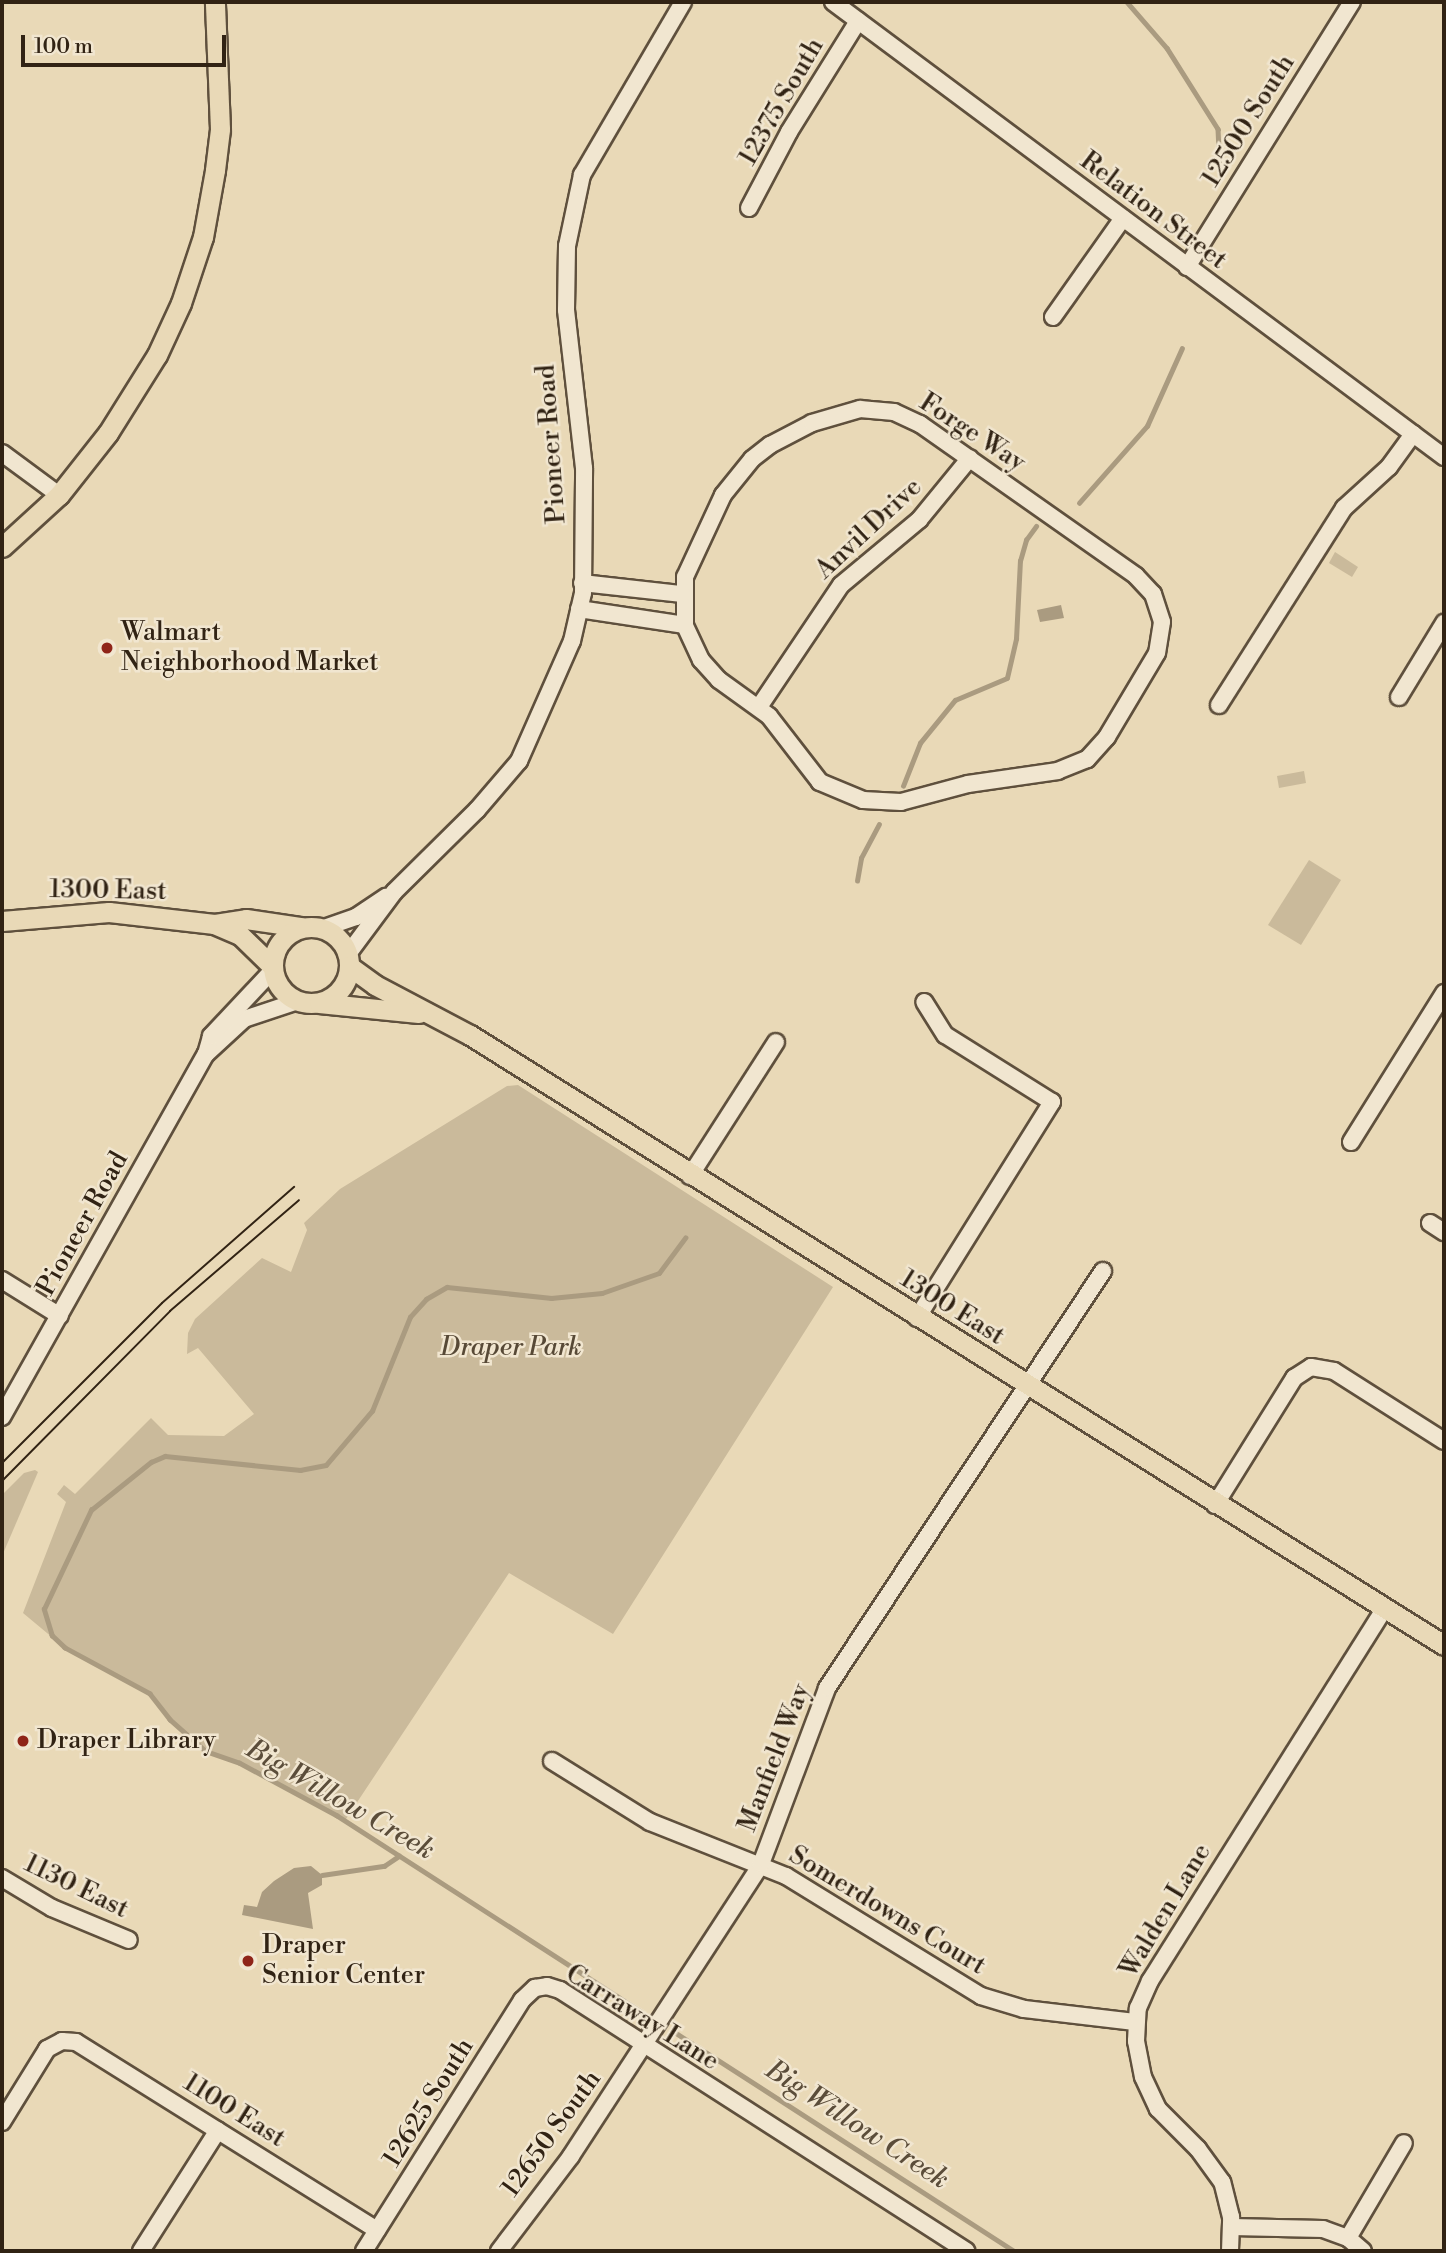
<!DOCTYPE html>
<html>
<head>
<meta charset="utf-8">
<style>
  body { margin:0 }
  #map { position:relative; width:1446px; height:2253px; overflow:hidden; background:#e9d9b7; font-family:"Libre Bodoni",serif }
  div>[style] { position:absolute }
  .green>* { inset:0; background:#caba9b }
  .water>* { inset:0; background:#aa9b80 }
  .stream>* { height:4.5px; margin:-2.25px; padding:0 2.25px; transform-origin:2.25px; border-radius:2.25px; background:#aa9b80 }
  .roads { filter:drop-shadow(2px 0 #5f503d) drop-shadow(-2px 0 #5f503d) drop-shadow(0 2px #5f503d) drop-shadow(0 -2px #5f503d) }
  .minor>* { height:16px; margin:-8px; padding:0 8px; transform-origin:8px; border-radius:8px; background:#f1e6d0 }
  .major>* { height:19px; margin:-9.5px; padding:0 9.5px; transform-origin:9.5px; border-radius:9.5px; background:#e9d9b7 }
  .major>.ring { margin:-9.5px; padding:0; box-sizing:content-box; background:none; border:19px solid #e9d9b7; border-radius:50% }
  .tram>* { height:2px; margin:-1px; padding:0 1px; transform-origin:1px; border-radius:1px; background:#312314 }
  .dots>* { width:19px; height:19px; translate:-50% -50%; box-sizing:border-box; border:4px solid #f1e6d0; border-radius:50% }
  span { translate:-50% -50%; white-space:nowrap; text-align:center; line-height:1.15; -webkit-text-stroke:5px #f1e6d0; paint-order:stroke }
  .street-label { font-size:26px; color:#312314 }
  .poi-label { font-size:26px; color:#312314 }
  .left { translate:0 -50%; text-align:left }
  .park-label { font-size:26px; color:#574936; font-style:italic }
  .water-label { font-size:28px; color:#5b4d3a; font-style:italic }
  .frame { position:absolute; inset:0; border:4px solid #312314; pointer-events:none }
  .scale { position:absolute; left:21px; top:35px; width:205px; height:32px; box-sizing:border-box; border:4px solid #312314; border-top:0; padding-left:9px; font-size:21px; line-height:24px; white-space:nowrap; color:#312314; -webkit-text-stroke:5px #f1e6d0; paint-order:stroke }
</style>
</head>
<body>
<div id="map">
  <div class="green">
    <i style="clip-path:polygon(1335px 552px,1358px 567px,1352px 577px,1329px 563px)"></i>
    <i style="clip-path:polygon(1304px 771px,1306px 783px,1279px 788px,1277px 776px)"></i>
    <i style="clip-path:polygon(1309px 860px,1341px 880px,1301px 945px,1268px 925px)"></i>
    <i style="clip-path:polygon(518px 1085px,833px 1287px,613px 1634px,509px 1573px,344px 1822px,239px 1763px,205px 1751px,170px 1720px,150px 1694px,65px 1648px,23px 1613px,66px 1502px,57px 1494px,64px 1485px,75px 1494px,151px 1418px,168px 1435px,224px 1436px,254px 1414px,198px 1348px,187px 1354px,188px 1333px,195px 1319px,262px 1258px,291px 1272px,307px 1230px,304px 1223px,340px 1189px,507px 1086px)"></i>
    <i style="clip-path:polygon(35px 1470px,38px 1472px,2px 1556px,2px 1495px,24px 1473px)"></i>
  </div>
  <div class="water">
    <i style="clip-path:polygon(1061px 605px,1064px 618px,1040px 622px,1037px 610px)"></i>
    <i style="clip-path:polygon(311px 1866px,322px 1875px,322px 1885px,308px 1893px,313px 1929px,242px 1915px,244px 1905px,257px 1907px,262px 1892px,274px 1881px,294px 1868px)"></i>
  </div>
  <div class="stream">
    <i style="left:1127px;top:2px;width:61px;rotate:49deg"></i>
    <i style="left:1167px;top:48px;width:96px;rotate:57.8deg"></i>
    <i style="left:1218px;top:129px;width:42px;rotate:87.3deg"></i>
    <i style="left:1079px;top:503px;width:103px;rotate:-48.6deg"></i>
    <i style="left:1147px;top:426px;width:85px;rotate:-65.8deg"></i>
    <i style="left:903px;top:786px;width:46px;rotate:-68.4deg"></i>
    <i style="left:920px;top:743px;width:55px;rotate:-50.9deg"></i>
    <i style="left:955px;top:700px;width:56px;rotate:-22.9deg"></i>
    <i style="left:1007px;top:678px;width:40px;rotate:-77deg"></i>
    <i style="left:1016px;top:639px;width:78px;rotate:-87.1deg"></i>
    <i style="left:1020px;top:561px;width:22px;rotate:-74deg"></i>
    <i style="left:1026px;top:540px;width:17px;rotate:-54deg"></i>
    <i style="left:857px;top:881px;width:23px;rotate:-80deg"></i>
    <i style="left:861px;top:858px;width:38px;rotate:-62deg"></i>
    <i style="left:322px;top:1875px;width:63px;rotate:-8.3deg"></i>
    <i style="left:384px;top:1866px;width:18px;rotate:-34deg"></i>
    <i style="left:641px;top:2012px;width:362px;rotate:-147.2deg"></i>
    <i style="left:337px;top:1816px;width:111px;rotate:-151.6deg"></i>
    <i style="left:239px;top:1763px;width:36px;rotate:-161deg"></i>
    <i style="left:205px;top:1751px;width:47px;rotate:-138.5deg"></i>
    <i style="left:170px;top:1720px;width:33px;rotate:-128deg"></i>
    <i style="left:150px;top:1694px;width:97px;rotate:-151.6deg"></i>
    <i style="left:65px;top:1648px;width:18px;rotate:-137deg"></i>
    <i style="left:52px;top:1636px;width:28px;rotate:-107deg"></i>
    <i style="left:44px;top:1609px;width:110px;rotate:-64.6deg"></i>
    <i style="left:91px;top:1510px;width:77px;rotate:-38.7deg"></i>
    <i style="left:151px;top:1462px;width:15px;rotate:-23deg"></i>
    <i style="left:165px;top:1456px;width:136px;rotate:5.9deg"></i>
    <i style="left:300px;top:1470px;width:26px;rotate:-11deg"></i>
    <i style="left:326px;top:1465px;width:71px;rotate:-49.6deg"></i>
    <i style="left:372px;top:1411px;width:101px;rotate:-68deg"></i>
    <i style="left:410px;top:1317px;width:24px;rotate:-48deg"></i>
    <i style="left:426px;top:1299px;width:24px;rotate:-30deg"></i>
    <i style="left:447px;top:1287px;width:105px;rotate:6deg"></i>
    <i style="left:551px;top:1298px;width:51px;rotate:-5.6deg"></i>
    <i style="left:602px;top:1293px;width:60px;rotate:-19.3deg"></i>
    <i style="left:659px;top:1273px;width:44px;rotate:-53.4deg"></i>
    <i style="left:676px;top:2033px;width:402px;rotate:32.8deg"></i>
  </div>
  <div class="roads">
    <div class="minor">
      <i style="left:833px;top:2px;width:762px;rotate:36.67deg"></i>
      <i style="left:749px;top:208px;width:86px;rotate:-62.2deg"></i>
      <i style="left:789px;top:132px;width:131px;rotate:-58.1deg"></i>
      <i style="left:1187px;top:267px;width:312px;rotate:-58.1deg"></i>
      <i style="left:1053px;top:317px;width:121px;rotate:-54.7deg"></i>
      <i style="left:860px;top:409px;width:34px;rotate:5deg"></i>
      <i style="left:894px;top:412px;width:29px;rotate:25deg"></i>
      <i style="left:920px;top:424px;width:264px;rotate:35.1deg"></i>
      <i style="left:1136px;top:576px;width:25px;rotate:47deg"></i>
      <i style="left:1153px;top:594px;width:29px;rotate:72deg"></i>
      <i style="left:1162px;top:622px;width:31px;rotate:99deg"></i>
      <i style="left:1157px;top:653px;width:98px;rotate:120.8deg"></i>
      <i style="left:1107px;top:737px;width:30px;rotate:132deg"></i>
      <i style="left:1087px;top:759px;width:31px;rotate:158deg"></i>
      <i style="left:1058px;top:771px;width:91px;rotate:171.8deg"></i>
      <i style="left:968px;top:784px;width:69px;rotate:165deg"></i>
      <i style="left:901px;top:802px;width:38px;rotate:-177deg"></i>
      <i style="left:863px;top:800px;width:47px;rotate:-157.3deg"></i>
      <i style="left:820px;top:782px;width:83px;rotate:-127.7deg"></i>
      <i style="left:769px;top:716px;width:62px;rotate:-144.2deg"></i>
      <i style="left:719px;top:680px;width:27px;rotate:-132deg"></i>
      <i style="left:701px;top:660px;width:38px;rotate:-115deg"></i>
      <i style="left:685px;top:625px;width:48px;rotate:-90deg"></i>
      <i style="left:685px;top:577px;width:90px;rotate:-65.1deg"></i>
      <i style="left:723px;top:495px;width:46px;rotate:-51.1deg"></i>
      <i style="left:752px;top:459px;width:23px;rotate:-38deg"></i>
      <i style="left:770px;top:445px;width:47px;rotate:-27.6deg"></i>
      <i style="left:812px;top:423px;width:50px;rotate:-16.3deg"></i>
      <i style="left:2px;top:453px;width:71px;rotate:36.4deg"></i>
      <i style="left:582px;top:583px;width:101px;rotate:6.3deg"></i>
      <i style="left:579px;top:609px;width:107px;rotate:8.6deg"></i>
      <i style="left:1399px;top:697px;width:87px;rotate:-58.7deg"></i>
      <i style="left:1219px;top:705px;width:233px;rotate:-57.6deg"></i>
      <i style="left:1344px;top:508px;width:61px;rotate:-42.3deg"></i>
      <i style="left:1389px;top:467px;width:41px;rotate:-54deg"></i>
      <i style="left:759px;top:707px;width:147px;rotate:-56.1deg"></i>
      <i style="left:841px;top:585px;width:102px;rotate:-39.8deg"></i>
      <i style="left:919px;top:520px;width:80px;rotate:-50.6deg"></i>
      <i style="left:324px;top:928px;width:34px;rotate:-19deg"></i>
      <i style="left:356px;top:917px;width:36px;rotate:-34deg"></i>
      <i style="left:348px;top:954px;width:77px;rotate:-53.4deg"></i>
      <i style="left:394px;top:892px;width:117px;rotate:-44.7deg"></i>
      <i style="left:477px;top:810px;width:65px;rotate:-49.4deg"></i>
      <i style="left:519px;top:761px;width:131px;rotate:-66.2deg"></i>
      <i style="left:572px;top:641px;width:49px;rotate:-77.1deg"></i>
      <i style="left:583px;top:593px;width:125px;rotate:-89.5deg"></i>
      <i style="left:584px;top:468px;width:159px;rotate:-96.5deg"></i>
      <i style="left:566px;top:310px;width:64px;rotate:-89.1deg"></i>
      <i style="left:567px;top:246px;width:73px;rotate:-78.1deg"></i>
      <i style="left:582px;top:175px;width:200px;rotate:-59.7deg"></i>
      <i style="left:206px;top:1054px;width:52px;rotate:-42.6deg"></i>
      <i style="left:244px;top:1019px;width:57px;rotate:-18.4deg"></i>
      <i style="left:1351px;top:1142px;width:176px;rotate:-58deg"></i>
      <i style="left:690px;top:1176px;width:159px;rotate:-57.3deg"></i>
      <i style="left:1430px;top:1223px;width:17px;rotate:33deg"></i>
      <i style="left:2px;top:1280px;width:68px;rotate:31.8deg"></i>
      <i style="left:917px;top:1318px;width:255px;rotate:-58deg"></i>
      <i style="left:1052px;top:1102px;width:126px;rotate:-147.9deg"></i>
      <i style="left:945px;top:1035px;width:39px;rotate:-122deg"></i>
      <i style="left:2px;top:1417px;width:416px;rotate:-60.7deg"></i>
      <i style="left:206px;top:1054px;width:19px;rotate:-74deg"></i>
      <i style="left:211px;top:1036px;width:89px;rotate:-46.8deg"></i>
      <i style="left:1215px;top:1505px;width:150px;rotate:-58.1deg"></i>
      <i style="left:1294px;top:1378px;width:20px;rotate:-33deg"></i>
      <i style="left:1311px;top:1367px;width:23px;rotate:10deg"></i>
      <i style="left:1334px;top:1371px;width:130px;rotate:32.5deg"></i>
      <i style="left:552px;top:1761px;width:115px;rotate:31.9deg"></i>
      <i style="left:650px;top:1822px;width:146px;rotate:21.7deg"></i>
      <i style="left:786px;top:1876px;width:229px;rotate:31.6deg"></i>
      <i style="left:981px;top:1996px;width:45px;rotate:16.8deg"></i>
      <i style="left:1024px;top:2009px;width:112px;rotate:6.7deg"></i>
      <i style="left:2px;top:1878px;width:58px;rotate:31deg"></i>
      <i style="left:52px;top:1908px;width:83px;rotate:22.6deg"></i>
      <i style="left:2px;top:2122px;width:86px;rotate:-58.3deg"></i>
      <i style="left:47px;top:2049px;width:17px;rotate:-28deg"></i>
      <i style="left:62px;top:2041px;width:14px;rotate:4deg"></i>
      <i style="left:76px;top:2042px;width:355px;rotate:32deg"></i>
      <i style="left:1232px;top:2227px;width:91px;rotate:1.3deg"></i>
      <i style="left:1323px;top:2229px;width:27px;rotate:20deg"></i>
      <i style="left:1348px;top:2238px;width:20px;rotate:41deg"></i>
      <i style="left:1348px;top:2238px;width:110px;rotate:-59.5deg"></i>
      <i style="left:141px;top:2251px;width:143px;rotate:-57.5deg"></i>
      <i style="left:364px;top:2251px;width:297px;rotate:-57.8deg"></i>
      <i style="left:522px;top:2000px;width:18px;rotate:-43deg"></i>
      <i style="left:535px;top:1988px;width:12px;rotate:-9deg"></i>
      <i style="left:547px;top:1986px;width:14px;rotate:17deg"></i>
      <i style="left:560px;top:1990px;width:483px;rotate:32.7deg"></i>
      <i style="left:499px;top:2251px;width:119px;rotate:-52.8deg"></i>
      <i style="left:571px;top:2156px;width:348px;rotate:-56.9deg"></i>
      <i style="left:761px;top:1864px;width:188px;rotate:-69.4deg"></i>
      <i style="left:827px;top:1688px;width:500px;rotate:-56.5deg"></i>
      <i style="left:1230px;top:2251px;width:34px;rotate:-88deg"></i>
      <i style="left:1231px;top:2217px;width:36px;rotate:-104deg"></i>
      <i style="left:1222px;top:2182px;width:41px;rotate:-126deg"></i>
      <i style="left:1198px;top:2149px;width:57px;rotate:-135deg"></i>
      <i style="left:1158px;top:2109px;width:35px;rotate:-115deg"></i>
      <i style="left:1143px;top:2077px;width:37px;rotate:-101deg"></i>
      <i style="left:1136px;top:2041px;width:33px;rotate:-87deg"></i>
      <i style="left:1138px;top:2008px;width:30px;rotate:-66deg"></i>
      <i style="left:1150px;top:1981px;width:439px;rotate:-57.8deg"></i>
    </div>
    <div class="major">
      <i style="left:2px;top:547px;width:77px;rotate:-42.4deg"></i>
      <i style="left:59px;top:495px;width:79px;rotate:-51.7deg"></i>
      <i style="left:108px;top:433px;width:92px;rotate:-57.9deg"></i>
      <i style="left:157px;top:355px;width:57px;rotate:-65.2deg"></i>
      <i style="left:181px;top:303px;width:70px;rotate:-71.6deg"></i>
      <i style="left:203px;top:237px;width:68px;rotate:-79.8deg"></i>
      <i style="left:215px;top:170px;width:41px;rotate:-83deg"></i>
      <i style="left:220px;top:129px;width:127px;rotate:-92.3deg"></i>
      <i style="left:2px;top:921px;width:107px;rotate:-4.8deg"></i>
      <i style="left:109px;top:912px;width:106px;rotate:6.5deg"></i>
      <i style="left:214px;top:924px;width:28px;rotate:23deg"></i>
      <i style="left:240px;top:935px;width:45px;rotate:44.1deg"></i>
      <i style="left:215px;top:924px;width:31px;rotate:-9deg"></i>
      <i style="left:246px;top:919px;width:56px;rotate:8.3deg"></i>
      <i class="ring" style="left:273px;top:927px;width:57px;height:57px"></i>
      <i style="left:349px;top:966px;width:32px;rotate:36deg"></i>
      <i style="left:375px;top:985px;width:107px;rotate:27.8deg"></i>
      <i style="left:470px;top:1035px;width:1149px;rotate:32.06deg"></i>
      <i style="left:319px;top:1003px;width:100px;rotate:5.8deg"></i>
    </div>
  </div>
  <div class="tram">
    <i style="left:2px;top:1463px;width:226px;rotate:-45deg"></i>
    <i style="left:162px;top:1303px;width:176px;rotate:-41.3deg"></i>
    <i style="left:2px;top:1481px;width:239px;rotate:-45.3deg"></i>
    <i style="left:170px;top:1311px;width:170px;rotate:-40.7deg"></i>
  </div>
  <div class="dots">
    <i style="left:107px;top:648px;background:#8f2418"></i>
    <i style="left:23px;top:1741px;background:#8f2418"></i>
    <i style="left:248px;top:1961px;background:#8f2418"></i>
  </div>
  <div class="street-label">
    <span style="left:782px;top:102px;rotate:-60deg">12375 South</span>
    <span style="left:1249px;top:121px;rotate:-58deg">12500 South</span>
    <span style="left:1153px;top:211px;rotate:37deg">Relation Street</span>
    <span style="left:972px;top:433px;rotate:33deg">Forge Way</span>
    <span style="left:552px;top:444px;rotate:-94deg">Pioneer Road</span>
    <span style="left:869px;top:529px;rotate:-43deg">Anvil Drive</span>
    <span style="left:108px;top:891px;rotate:1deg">1300 East</span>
    <span style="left:83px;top:1224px;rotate:-61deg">Pioneer Road</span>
    <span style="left:952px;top:1308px;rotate:32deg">1300 East</span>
    <span style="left:775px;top:1758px;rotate:-69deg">Manfield Way</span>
    <span style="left:76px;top:1887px;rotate:26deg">1130 East</span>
    <span style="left:887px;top:1911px;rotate:31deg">Somerdowns Court</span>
    <span style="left:1166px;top:1911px;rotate:-59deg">Walden Lane</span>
    <span style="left:642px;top:2018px;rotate:32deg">Carraway Lane</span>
    <span style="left:429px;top:2103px;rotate:-58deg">12625 South</span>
    <span style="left:234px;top:2111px;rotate:32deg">1100 East</span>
    <span style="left:552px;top:2134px;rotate:-54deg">12650 South</span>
  </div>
  <div class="poi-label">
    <span class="left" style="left:121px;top:648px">Walmart<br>Neighborhood Market</span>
    <span class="left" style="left:37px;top:1741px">Draper Library</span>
    <span class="left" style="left:262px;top:1961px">Draper<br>Senior Center</span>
  </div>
  <div class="park-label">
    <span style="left:511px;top:1348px">Draper Park</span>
  </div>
  <div class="water-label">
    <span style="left:340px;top:1800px;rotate:30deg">Big Willow Creek</span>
    <span style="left:857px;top:2125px;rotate:33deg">Big Willow Creek</span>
  </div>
  <div class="frame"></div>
  <div class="scale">100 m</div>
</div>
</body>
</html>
